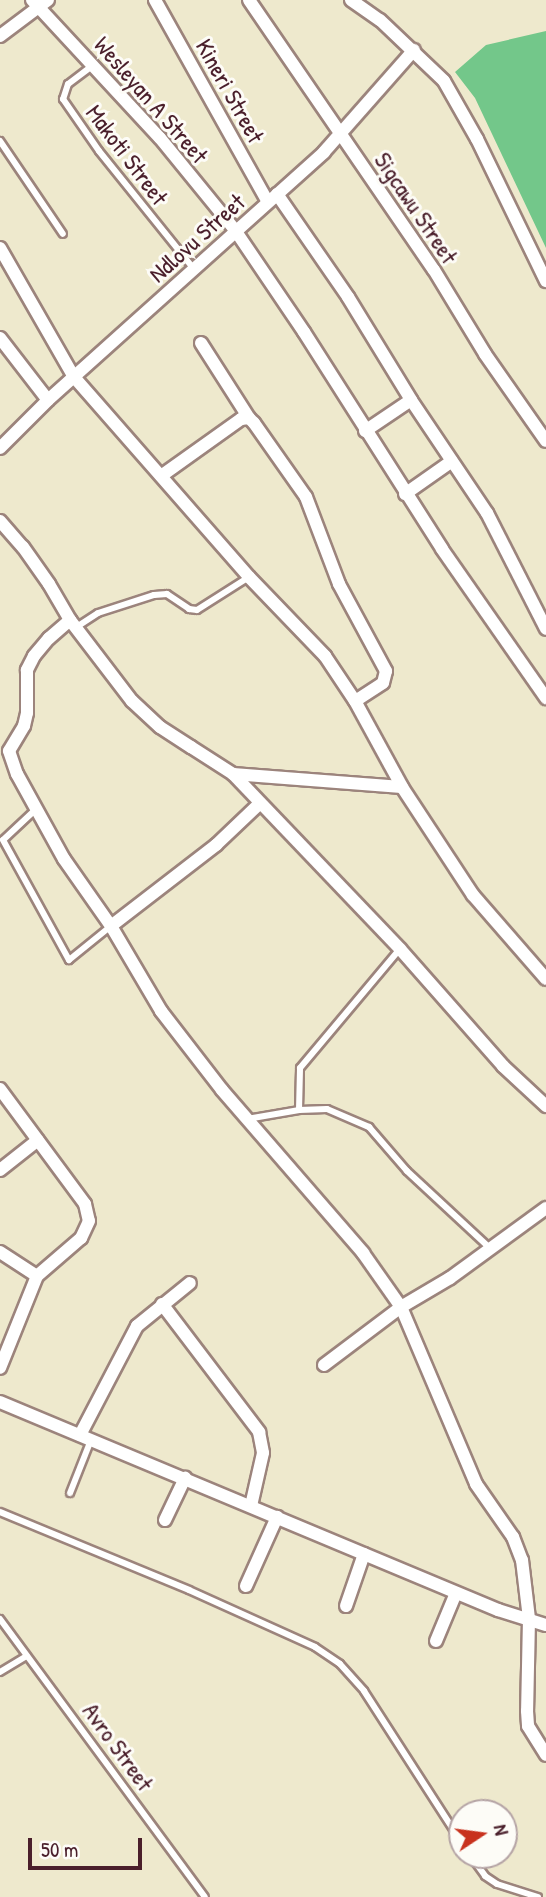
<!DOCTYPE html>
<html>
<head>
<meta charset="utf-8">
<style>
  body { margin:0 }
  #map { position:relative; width:546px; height:1897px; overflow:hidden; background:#eee9cd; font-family:"Patrick Hand",sans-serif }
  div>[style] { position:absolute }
  .green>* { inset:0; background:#73c78a }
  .roads { filter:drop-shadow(2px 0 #9c847c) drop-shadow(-2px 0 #9c847c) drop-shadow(0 2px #9c847c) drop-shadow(0 -2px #9c847c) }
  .lane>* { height:6px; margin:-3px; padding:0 3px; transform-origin:3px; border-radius:3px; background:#fff }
  .street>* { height:12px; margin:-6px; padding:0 6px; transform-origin:6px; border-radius:6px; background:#fff }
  span { translate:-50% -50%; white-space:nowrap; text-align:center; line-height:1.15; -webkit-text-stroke:6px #fdfcf7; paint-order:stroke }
  .street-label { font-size:24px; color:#4a1f2b }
  .north { position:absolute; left:448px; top:1799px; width:70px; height:70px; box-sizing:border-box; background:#fdfcf7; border:2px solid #b5a4a5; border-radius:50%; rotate:77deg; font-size:19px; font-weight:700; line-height:28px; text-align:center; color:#4a1f2b }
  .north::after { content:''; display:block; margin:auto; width:24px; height:32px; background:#c8321e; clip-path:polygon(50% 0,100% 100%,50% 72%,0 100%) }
  .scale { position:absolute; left:28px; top:1838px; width:114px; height:32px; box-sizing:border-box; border:4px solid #4a1f2b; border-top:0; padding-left:9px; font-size:21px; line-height:24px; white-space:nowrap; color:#4a1f2b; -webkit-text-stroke:5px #fdfcf7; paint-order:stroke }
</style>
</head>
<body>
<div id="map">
  <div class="green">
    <i style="clip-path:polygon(546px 31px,546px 248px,475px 98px,455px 72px,486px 45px)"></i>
  </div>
  <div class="roads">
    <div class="lane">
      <i style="left:92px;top:66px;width:30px;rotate:143deg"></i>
      <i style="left:68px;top:84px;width:16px;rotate:108deg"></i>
      <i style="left:63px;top:99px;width:63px;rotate:55.3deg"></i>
      <i style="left:99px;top:151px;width:151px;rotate:51.2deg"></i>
      <i style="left:0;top:141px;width:112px;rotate:55.9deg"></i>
      <i style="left:75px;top:628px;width:27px;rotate:-33deg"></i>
      <i style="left:98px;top:613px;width:59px;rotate:-17.8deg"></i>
      <i style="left:154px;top:595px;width:13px;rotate:-4deg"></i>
      <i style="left:167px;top:594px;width:27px;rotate:34deg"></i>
      <i style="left:189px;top:609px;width:8px;rotate:7deg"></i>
      <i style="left:197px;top:610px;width:62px;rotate:-32.4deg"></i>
      <i style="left:34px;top:811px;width:42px;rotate:136.9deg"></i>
      <i style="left:3px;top:840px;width:137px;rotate:61.2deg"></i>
      <i style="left:69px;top:960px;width:54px;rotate:-39deg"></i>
      <i style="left:299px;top:1110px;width:28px;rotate:-2deg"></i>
      <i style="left:327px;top:1109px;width:46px;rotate:23.2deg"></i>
      <i style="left:369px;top:1127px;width:58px;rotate:49.2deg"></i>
      <i style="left:407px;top:1171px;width:113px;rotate:42.9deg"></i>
      <i style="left:247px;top:1119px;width:53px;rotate:-9.8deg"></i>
      <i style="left:299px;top:1110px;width:42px;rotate:-88.6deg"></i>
      <i style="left:300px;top:1068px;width:155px;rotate:-50deg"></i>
      <i style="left:70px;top:1493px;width:57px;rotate:-68.4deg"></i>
      <i style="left:0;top:1512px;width:204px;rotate:22.4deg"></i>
      <i style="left:189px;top:1590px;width:138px;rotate:24.3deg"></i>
      <i style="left:315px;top:1647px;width:30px;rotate:34deg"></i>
      <i style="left:340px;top:1664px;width:36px;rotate:48deg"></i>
      <i style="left:364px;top:1691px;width:181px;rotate:57.2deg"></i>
      <i style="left:0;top:1619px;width:345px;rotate:53.6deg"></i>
      <i style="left:0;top:1672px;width:31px;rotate:-31deg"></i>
      <i style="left:470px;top:1855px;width:26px;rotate:54deg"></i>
      <i style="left:485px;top:1876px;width:14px;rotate:34deg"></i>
      <i style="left:497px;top:1884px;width:43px;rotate:17.6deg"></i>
    </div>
    <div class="street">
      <i style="left:32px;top:0;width:188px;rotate:47.2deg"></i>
      <i style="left:160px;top:138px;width:119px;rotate:50.8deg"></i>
      <i style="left:235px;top:230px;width:123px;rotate:55.9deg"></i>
      <i style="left:304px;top:332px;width:257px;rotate:57.5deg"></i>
      <i style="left:442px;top:549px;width:182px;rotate:55.1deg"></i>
      <i style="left:155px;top:0;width:231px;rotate:60.8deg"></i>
      <i style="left:249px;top:0;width:327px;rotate:55.6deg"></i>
      <i style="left:434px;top:270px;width:98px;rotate:58.7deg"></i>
      <i style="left:485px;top:354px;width:106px;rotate:55deg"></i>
      <i style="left:351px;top:0;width:35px;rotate:35deg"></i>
      <i style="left:380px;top:20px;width:88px;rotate:43.6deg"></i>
      <i style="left:444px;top:81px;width:67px;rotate:60.4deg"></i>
      <i style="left:477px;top:139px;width:158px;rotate:64.1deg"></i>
      <i style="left:0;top:36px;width:60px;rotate:-36.9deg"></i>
      <i style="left:277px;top:194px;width:125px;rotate:55.4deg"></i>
      <i style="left:348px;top:297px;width:121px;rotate:58.5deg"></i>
      <i style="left:411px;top:400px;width:136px;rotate:56.1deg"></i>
      <i style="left:487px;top:513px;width:130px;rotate:63deg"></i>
      <i style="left:0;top:248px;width:149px;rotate:60.2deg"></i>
      <i style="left:74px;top:377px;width:266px;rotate:48.8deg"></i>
      <i style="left:249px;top:577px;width:110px;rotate:46.1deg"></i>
      <i style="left:325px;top:656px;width:54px;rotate:56.3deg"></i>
      <i style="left:355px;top:701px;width:98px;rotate:61.3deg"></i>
      <i style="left:402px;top:787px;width:129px;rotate:56.7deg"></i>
      <i style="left:473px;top:895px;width:111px;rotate:49deg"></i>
      <i style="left:0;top:338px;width:78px;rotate:52.3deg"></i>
      <i style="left:201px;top:343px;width:89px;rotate:57.4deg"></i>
      <i style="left:365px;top:431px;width:55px;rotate:-34deg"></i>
      <i style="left:0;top:448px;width:68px;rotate:-45deg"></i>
      <i style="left:48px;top:400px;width:371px;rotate:-41.9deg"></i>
      <i style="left:324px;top:152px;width:136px;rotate:-48.6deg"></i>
      <i style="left:161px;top:476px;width:98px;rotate:-35.5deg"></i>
      <i style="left:241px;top:419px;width:8px;rotate:-7deg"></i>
      <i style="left:249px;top:418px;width:7px;rotate:45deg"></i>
      <i style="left:254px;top:423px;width:90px;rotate:54.9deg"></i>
      <i style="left:306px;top:497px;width:93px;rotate:69.2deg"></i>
      <i style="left:339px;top:584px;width:99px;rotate:61.6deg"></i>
      <i style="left:386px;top:671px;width:12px;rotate:104deg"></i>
      <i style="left:383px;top:683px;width:33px;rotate:147deg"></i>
      <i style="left:405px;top:494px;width:57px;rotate:-35.1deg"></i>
      <i style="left:0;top:521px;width:35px;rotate:49deg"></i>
      <i style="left:23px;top:547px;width:45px;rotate:54.9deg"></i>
      <i style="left:49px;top:584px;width:42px;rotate:59.7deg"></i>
      <i style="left:70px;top:620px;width:102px;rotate:52.6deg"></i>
      <i style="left:132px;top:701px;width:38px;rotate:43deg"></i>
      <i style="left:160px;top:727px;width:37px;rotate:33deg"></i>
      <i style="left:191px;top:747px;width:50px;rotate:32.7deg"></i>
      <i style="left:233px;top:774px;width:169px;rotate:4.4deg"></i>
      <i style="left:70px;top:620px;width:28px;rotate:139deg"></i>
      <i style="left:49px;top:638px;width:23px;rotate:130deg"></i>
      <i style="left:34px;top:656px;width:16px;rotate:117deg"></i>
      <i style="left:27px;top:670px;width:43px;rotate:90deg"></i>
      <i style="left:27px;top:713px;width:13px;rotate:103deg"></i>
      <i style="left:24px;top:726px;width:29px;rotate:121deg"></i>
      <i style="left:9px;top:751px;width:24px;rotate:71deg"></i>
      <i style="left:17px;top:774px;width:97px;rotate:61.1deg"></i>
      <i style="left:64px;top:859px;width:82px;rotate:55deg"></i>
      <i style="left:111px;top:926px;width:99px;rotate:59.5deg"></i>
      <i style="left:161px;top:1011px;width:100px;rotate:52.3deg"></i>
      <i style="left:222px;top:1090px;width:216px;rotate:49.1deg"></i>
      <i style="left:363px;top:1253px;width:66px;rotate:54.9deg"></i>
      <i style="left:401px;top:1307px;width:192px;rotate:67deg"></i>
      <i style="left:476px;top:1484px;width:65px;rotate:55.1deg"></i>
      <i style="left:513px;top:1537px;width:25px;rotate:69deg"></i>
      <i style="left:522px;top:1560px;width:59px;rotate:83.2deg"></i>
      <i style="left:529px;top:1619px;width:92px;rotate:91.2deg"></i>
      <i style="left:527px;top:1711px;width:15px;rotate:86deg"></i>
      <i style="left:528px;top:1726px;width:34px;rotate:58deg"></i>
      <i style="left:233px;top:774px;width:242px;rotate:46.3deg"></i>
      <i style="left:400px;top:949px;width:156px;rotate:48.6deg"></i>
      <i style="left:503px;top:1066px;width:59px;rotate:42.9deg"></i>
      <i style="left:111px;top:926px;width:133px;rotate:-37.6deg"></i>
      <i style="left:216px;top:845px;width:59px;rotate:-43.6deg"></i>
      <i style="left:0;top:1089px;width:143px;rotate:53.5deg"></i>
      <i style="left:85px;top:1204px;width:17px;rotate:77deg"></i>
      <i style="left:89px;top:1221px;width:19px;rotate:115deg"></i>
      <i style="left:81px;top:1238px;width:58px;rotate:139.2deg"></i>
      <i style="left:37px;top:1276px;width:99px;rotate:111.9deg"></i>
      <i style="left:0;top:1170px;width:48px;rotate:-38.3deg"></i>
      <i style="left:0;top:1252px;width:44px;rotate:33deg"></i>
      <i style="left:162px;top:1304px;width:161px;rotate:52.8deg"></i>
      <i style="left:259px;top:1432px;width:21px;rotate:79deg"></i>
      <i style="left:263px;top:1453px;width:54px;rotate:102.8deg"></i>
      <i style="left:324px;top:1365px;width:96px;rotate:-37deg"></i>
      <i style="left:401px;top:1307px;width:57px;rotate:-30.6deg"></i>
      <i style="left:450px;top:1278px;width:119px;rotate:-36.1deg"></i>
      <i style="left:0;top:1402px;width:540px;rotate:22.67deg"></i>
      <i style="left:498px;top:1610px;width:50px;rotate:17.4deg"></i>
      <i style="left:80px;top:1435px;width:123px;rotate:-62.4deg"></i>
      <i style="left:137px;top:1326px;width:68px;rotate:-39.1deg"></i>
      <i style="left:165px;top:1520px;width:47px;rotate:-64.5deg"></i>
      <i style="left:246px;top:1586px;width:76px;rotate:-65.8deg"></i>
      <i style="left:346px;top:1606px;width:55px;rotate:-70.9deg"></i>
      <i style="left:436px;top:1641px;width:52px;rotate:-67.4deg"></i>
    </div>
  </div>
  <div class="street-label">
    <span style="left:230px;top:91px;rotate:61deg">Kineri Street</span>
    <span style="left:151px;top:100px;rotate:49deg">Wesleyan A Street</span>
    <span style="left:127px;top:155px;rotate:53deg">Makoti Street</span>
    <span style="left:416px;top:208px;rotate:56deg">Sigcawu Street</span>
    <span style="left:197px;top:238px;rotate:-42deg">Ndlovu Street</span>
    <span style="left:118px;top:1747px;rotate:54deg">Avro Street</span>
  </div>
  <div class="north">N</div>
  <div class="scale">50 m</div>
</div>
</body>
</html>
